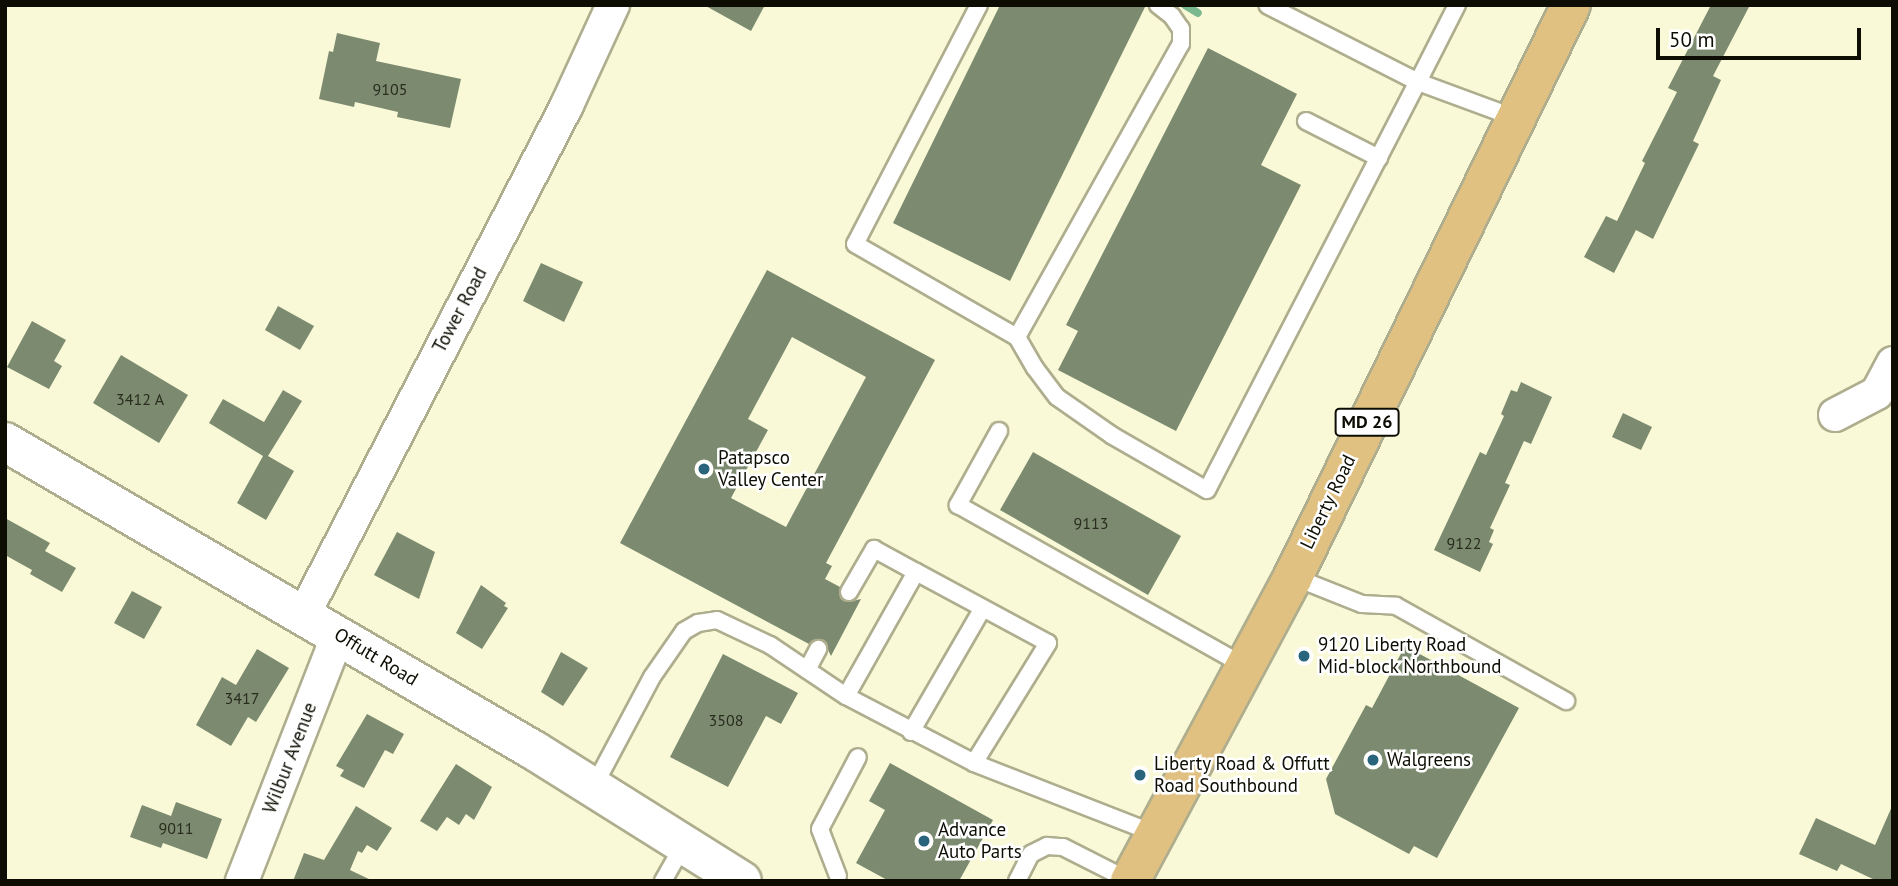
<!DOCTYPE html>
<html>
<head>
<meta charset="utf-8">
<style>
  body { margin:0 }
  #map { position:relative; width:1898px; height:886px; overflow:hidden; background:#faf9d7; font-family:"PT Sans",sans-serif }
  div>[style] { position:absolute }
  .stream>* { height:8px; margin:-4px; padding:0 4px; transform-origin:4px; border-radius:4px; background:#7ab890 }
  .building>* { inset:0; background:#7c8b70 }
  .roads { filter:drop-shadow(2px 0 #aead8d) drop-shadow(-2px 0 #aead8d) drop-shadow(0 2px #aead8d) drop-shadow(0 -2px #aead8d) }
  .service>* { height:16px; margin:-8px; padding:0 8px; transform-origin:8px; border-radius:8px; background:#fff }
  .minor>* { height:32px; margin:-16px; padding:0 16px; transform-origin:16px; border-radius:16px; background:#fff }
  .tertiary>* { height:38px; margin:-19px; padding:0 19px; transform-origin:19px; border-radius:19px; background:#fff }
  .primary>* { height:38px; margin:-19px; padding:0 19px; transform-origin:19px; border-radius:19px; background:#e0c182 }
  .dots>* { width:19px; height:19px; translate:-50% -50%; box-sizing:border-box; border:4px solid #fff; border-radius:50% }
  span { translate:-50% -50%; white-space:nowrap; text-align:center; line-height:1.15; -webkit-text-stroke:5px #fff; paint-order:stroke }
  .number-label { font-size:16px; color:#292c1e }
  .number-label span { -webkit-text-stroke-width:0 }
  .shield-label span { padding:2px 5px; background:#fff; border:2px solid; border-radius:5px; -webkit-text-stroke-width:0 }
  .shield-label { font-size:18px; color:#0d0d03; font-weight:700 }
  .street-label { font-size:19px; color:#0d0d03 }
  .poi-label { font-size:19px; color:#0d0d03 }
  .left { translate:0 -50%; text-align:left }
  .frame { position:absolute; inset:0; border:7px solid #0d0d03; pointer-events:none }
  .scale { position:absolute; left:1656px; top:28px; width:205px; height:32px; box-sizing:border-box; border:4px solid #0d0d03; border-top:0; padding-left:9px; font-size:21px; line-height:24px; white-space:nowrap; color:#0d0d03; -webkit-text-stroke:5px #fff; paint-order:stroke }
</style>
</head>
<body>
<div id="map">
  <div class="stream">
    <i style="left:1185px;top:5px;width:15px;rotate:32deg"></i>
  </div>
  <div class="building">
    <i style="clip-path:polygon(704px 5px,765px 5px,751px 31px)"></i>
    <i style="clip-path:polygon(1000px 5px,1146px 5px,1010px 281px,893px 223px)"></i>
    <i style="clip-path:polygon(1711px 5px,1750px 5px,1713px 76px,1721px 80px,1693px 141px,1699px 144px,1653px 239px,1636px 230px,1614px 273px,1584px 257px,1606px 216px,1617px 221px,1645px 163px,1642px 161px,1677px 92px,1668px 88px)"></i>
    <i style="clip-path:polygon(337px 33px,380px 43px,376px 61px,461px 79px,450px 128px,397px 117px,398px 112px,355px 102px,354px 107px,319px 99px,329px 51px,333px 52px)"></i>
    <i style="clip-path:polygon(1208px 48px,1297px 94px,1261px 165px,1301px 185px,1176px 431px,1058px 370px,1078px 331px,1066px 325px)"></i>
    <i style="clip-path:polygon(541px 263px,583px 282px,564px 322px,523px 301px)"></i>
    <i style="clip-path:polygon(evenodd,767px 270px,935px 360px,826px 563px,832px 566px,825px 579px,840px 587px,840px 598px,848px 602px,861px 599px,831px 656px,823px 640px,817px 639px,809px 644px,620px 543px,767px 270px,792px 337px,866px 377px,786px 527px,731px 498px,768px 430px,748px 419px,792px 337px)"></i>
    <i style="clip-path:polygon(278px 306px,314px 326px,300px 350px,265px 330px)"></i>
    <i style="clip-path:polygon(32px 321px,66px 340px,54px 361px,62px 366px,49px 389px,7px 367px)"></i>
    <i style="clip-path:polygon(121px 355px,188px 395px,159px 443px,93px 403px)"></i>
    <i style="clip-path:polygon(1521px 382px,1552px 397px,1531px 444px,1524px 441px,1505px 483px,1510px 485px,1490px 528px,1494px 530px,1489px 542px,1493px 544px,1480px 572px,1434px 550px,1480px 452px,1486px 455px,1504px 416px,1501px 414px,1511px 390px,1517px 392px)"></i>
    <i style="clip-path:polygon(283px 390px,302px 401px,268px 456px,294px 471px,266px 520px,237px 503px,263px 456px,209px 423px,223px 399px,264px 422px)"></i>
    <i style="clip-path:polygon(1623px 413px,1652px 427px,1641px 450px,1612px 437px)"></i>
    <i style="clip-path:polygon(1033px 452px,1181px 536px,1148px 595px,1000px 510px)"></i>
    <i style="clip-path:polygon(5px 518px,50px 543px,45px 551px,76px 568px,62px 592px,30px 574px,32px 570px,5px 555px)"></i>
    <i style="clip-path:polygon(397px 532px,435px 552px,419px 599px,374px 575px)"></i>
    <i style="clip-path:polygon(481px 585px,506px 603px,504px 606px,508px 608px,482px 649px,456px 633px)"></i>
    <i style="clip-path:polygon(132px 591px,162px 607px,144px 639px,114px 623px)"></i>
    <i style="clip-path:polygon(1405px 646px,1519px 708px,1437px 858px,1414px 846px,1409px 854px,1335px 814px,1326px 779px,1366px 705px,1372px 708px)"></i>
    <i style="clip-path:polygon(257px 649px,289px 668px,256px 722px,248px 717px,231px 746px,196px 725px,222px 677px,236px 685px)"></i>
    <i style="clip-path:polygon(561px 652px,588px 668px,563px 706px,541px 692px)"></i>
    <i style="clip-path:polygon(723px 654px,798px 693px,781px 724px,766px 716px,728px 787px,670px 757px)"></i>
    <i style="clip-path:polygon(367px 714px,404px 734px,393px 754px,385px 750px,364px 788px,340px 776px,344px 770px,336px 766px)"></i>
    <i style="clip-path:polygon(890px 763px,993px 820px,959px 881px,889px 881px,856px 863px,885px 810px,869px 801px)"></i>
    <i style="clip-path:polygon(456px 764px,492px 787px,474px 820px,466px 814px,459px 825px,447px 817px,437px 831px,420px 821px)"></i>
    <i style="clip-path:polygon(176px 802px,222px 819px,207px 859px,163px 843px,161px 848px,130px 837px,142px 805px,171px 816px)"></i>
    <i style="clip-path:polygon(1893px 804px,1893px 881px,1877px 881px,1841px 864px,1837px 871px,1799px 854px,1816px 818px,1875px 845px)"></i>
    <i style="clip-path:polygon(356px 806px,392px 828px,377px 851px,367px 845px,362px 853px,358px 851px,350px 870px,373px 881px,293px 881px,304px 853px,324px 860px)"></i>
  </div>
  <div class="roads">
    <div class="service">
      <i style="left:979px;top:5px;width:269px;rotate:117.4deg"></i>
      <i style="left:855px;top:244px;width:187px;rotate:29.9deg"></i>
      <i style="left:1017px;top:337px;width:36px;rotate:60deg"></i>
      <i style="left:1035px;top:368px;width:36px;rotate:53deg"></i>
      <i style="left:1057px;top:397px;width:68px;rotate:34.9deg"></i>
      <i style="left:1113px;top:436px;width:108px;rotate:29.9deg"></i>
      <i style="left:1207px;top:490px;width:459px;rotate:-62.7deg"></i>
      <i style="left:1418px;top:82px;width:169px;rotate:-153deg"></i>
      <i style="left:1457px;top:5px;width:86px;rotate:116.9deg"></i>
      <i style="left:1418px;top:82px;width:104px;rotate:20.2deg"></i>
      <i style="left:1306px;top:121px;width:82px;rotate:26.9deg"></i>
      <i style="left:1017px;top:337px;width:336px;rotate:-60.8deg"></i>
      <i style="left:1181px;top:44px;width:15px;rotate:-90deg"></i>
      <i style="left:1181px;top:29px;width:16px;rotate:-125deg"></i>
      <i style="left:1172px;top:16px;width:18px;rotate:-142deg"></i>
      <i style="left:999px;top:431px;width:85px;rotate:119deg"></i>
      <i style="left:958px;top:505px;width:329px;rotate:29.3deg"></i>
      <i style="left:1294px;top:577px;width:73px;rotate:21.7deg"></i>
      <i style="left:1362px;top:604px;width:34px;rotate:3deg"></i>
      <i style="left:1396px;top:606px;width:195px;rotate:29.2deg"></i>
      <i style="left:849px;top:592px;width:50px;rotate:-59.8deg"></i>
      <i style="left:874px;top:549px;width:48px;rotate:28.7deg"></i>
      <i style="left:807px;top:670px;width:24px;rotate:-62deg"></i>
      <i style="left:911px;top:732px;width:143px;rotate:-59.9deg"></i>
      <i style="left:974px;top:763px;width:141px;rotate:-58.3deg"></i>
      <i style="left:1048px;top:643px;width:150px;rotate:-151.7deg"></i>
      <i style="left:916px;top:572px;width:142px;rotate:119.4deg"></i>
      <i style="left:846px;top:696px;width:144px;rotate:27.6deg"></i>
      <i style="left:974px;top:763px;width:195px;rotate:21.3deg"></i>
      <i style="left:594px;top:786px;width:123px;rotate:-62deg"></i>
      <i style="left:652px;top:677px;width:56px;rotate:-55.2deg"></i>
      <i style="left:684px;top:631px;width:16px;rotate:-30deg"></i>
      <i style="left:698px;top:623px;width:19px;rotate:-9deg"></i>
      <i style="left:717px;top:620px;width:59px;rotate:25.3deg"></i>
      <i style="left:770px;top:645px;width:92px;rotate:33.9deg"></i>
      <i style="left:838px;top:876px;width:50px;rotate:-111deg"></i>
      <i style="left:820px;top:829px;width:81px;rotate:-62.2deg"></i>
      <i style="left:663px;top:881px;width:43px;rotate:-60.4deg"></i>
      <i style="left:1017px;top:881px;width:30px;rotate:-63deg"></i>
      <i style="left:1031px;top:854px;width:18px;rotate:-27deg"></i>
      <i style="left:1047px;top:846px;width:16px;rotate:4deg"></i>
      <i style="left:1063px;top:847px;width:75px;rotate:26.9deg"></i>
    </div>
    <div class="minor">
      <i style="left:1835px;top:415px;width:47px;rotate:-27.6deg"></i>
      <i style="left:1877px;top:393px;width:34px;rotate:-62deg"></i>
      <i style="left:304px;top:614px;width:573px;rotate:-62.67deg"></i>
      <i style="left:567px;top:105px;width:110px;rotate:-65.3deg"></i>
      <i style="left:242px;top:881px;width:264px;rotate:-68.7deg"></i>
    </div>
    <div class="tertiary">
      <i style="left:5px;top:442px;width:613px;rotate:30.24deg"></i>
      <i style="left:535px;top:751px;width:244px;rotate:32.1deg"></i>
    </div>
    <div class="primary">
      <i style="left:1130px;top:881px;width:345px;rotate:-61.8deg"></i>
      <i style="left:1293px;top:577px;width:636px;rotate:-64.08deg"></i>
    </div>
  </div>
  <div class="dots">
    <i style="left:704px;top:469px;background:#29637c"></i>
    <i style="left:1304px;top:656px;background:#29637c"></i>
    <i style="left:1373px;top:760px;background:#29637c"></i>
    <i style="left:1140px;top:775px;background:#29637c"></i>
    <i style="left:924px;top:841px;background:#29637c"></i>
  </div>
  <div class="number-label">
    <span style="left:390px;top:89px">9105</span>
    <span style="left:140px;top:399px">3412 A</span>
    <span style="left:1091px;top:523px">9113</span>
    <span style="left:1464px;top:543px">9122</span>
    <span style="left:242px;top:698px">3417</span>
    <span style="left:726px;top:720px">3508</span>
    <span style="left:176px;top:828px">9011</span>
  </div>
  <div class="shield-label">
    <span style="left:1367px;top:422px">MD 26</span>
  </div>
  <div class="street-label">
    <span style="left:460px;top:310px;rotate:-62deg">Tower Road</span>
    <span style="left:1328px;top:502px;rotate:-64deg">Liberty Road</span>
    <span style="left:376px;top:657px;rotate:31deg">Offutt Road</span>
    <span style="left:290px;top:758px;rotate:-69deg">Wilbur Avenue</span>
  </div>
  <div class="poi-label">
    <span class="left" style="left:718px;top:469px">Patapsco<br>Valley Center</span>
    <span class="left" style="left:1318px;top:656px">9120 Liberty Road<br>Mid-block Northbound</span>
    <span class="left" style="left:1387px;top:760px">Walgreens</span>
    <span class="left" style="left:1154px;top:775px">Liberty Road &amp; Offutt<br>Road Southbound</span>
    <span class="left" style="left:938px;top:841px">Advance<br>Auto Parts</span>
  </div>
  <div class="frame"></div>
  <div class="scale">50 m</div>
</div>
</body>
</html>
